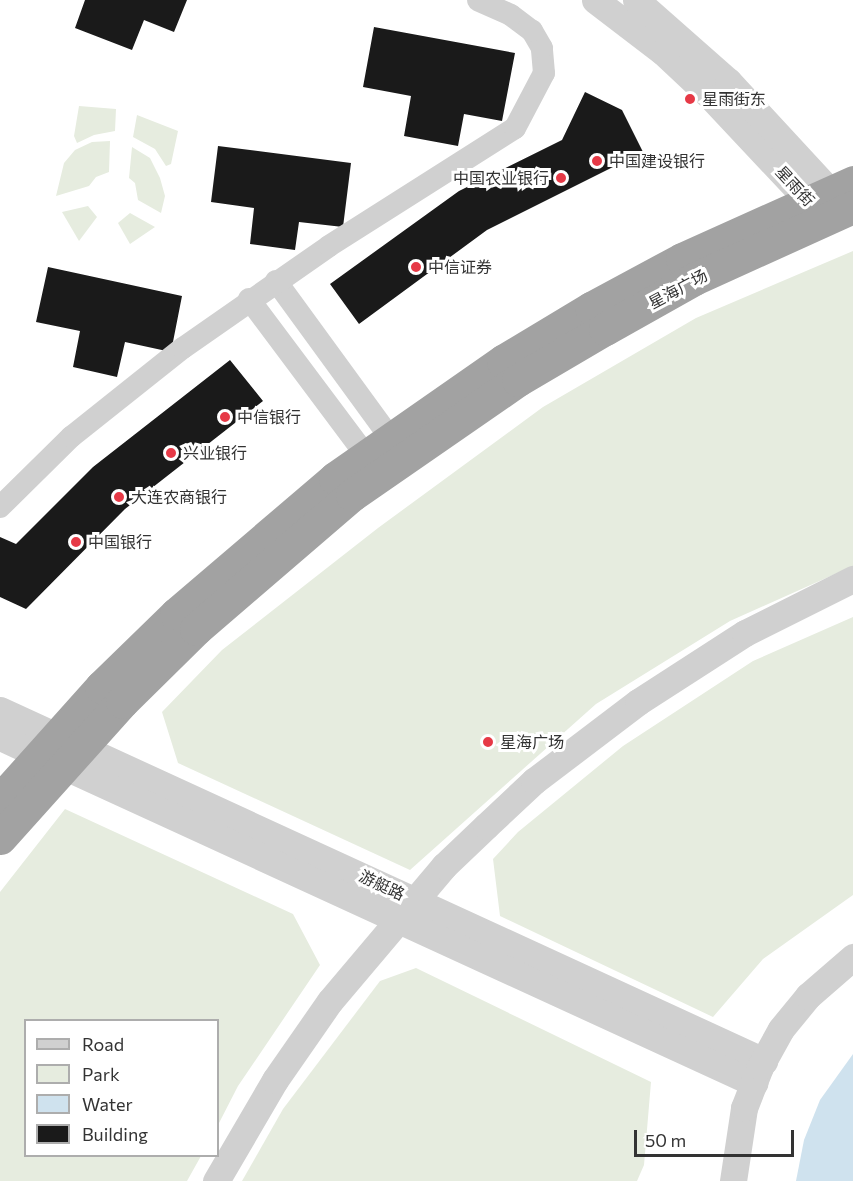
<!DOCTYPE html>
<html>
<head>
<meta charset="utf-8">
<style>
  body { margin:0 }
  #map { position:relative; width:853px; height:1181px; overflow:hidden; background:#fff; font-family:Commissioner,"Noto Sans SC",sans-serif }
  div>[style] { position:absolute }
  .green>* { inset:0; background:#e6ecdf }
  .water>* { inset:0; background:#cfe2ee }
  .building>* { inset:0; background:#1a1a1a }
  .minor>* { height:22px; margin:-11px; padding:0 11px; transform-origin:11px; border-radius:11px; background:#d0d0d0 }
  .tertiary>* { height:27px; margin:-13.5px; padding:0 13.5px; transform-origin:13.5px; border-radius:13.5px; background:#d0d0d0 }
  .trunk>* { height:33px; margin:-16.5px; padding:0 16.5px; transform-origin:16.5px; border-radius:16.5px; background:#a2a2a2 }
  .dots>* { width:16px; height:16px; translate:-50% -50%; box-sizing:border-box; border:3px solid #fff; border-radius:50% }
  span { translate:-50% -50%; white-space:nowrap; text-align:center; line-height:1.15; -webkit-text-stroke:6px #fff; paint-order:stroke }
  .poi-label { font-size:16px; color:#333 }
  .left { translate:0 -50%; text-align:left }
  .right { translate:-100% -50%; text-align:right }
  .street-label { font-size:16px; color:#333 }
  .legend { position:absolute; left:24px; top:1019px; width:195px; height:138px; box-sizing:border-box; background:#fff; border:2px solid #adadad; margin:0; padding:8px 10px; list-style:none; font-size:18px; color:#333 }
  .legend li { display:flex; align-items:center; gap:12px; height:30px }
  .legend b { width:30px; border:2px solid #adadad }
  .scale { position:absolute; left:634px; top:1130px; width:160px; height:27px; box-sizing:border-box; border:3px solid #333; border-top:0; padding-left:8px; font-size:18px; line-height:21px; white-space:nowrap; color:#333; -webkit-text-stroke:4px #fff; paint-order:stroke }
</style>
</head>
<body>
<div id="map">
  <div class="green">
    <i style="clip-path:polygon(79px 106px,116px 109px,115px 131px,94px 135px,77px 143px,74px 136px)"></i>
    <i style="clip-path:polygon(137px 115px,178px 131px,171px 164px,166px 166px,155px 149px,133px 137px)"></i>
    <i style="clip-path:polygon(110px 141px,109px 172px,96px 177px,89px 186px,56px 196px,64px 163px,75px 150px,92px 142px)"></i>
    <i style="clip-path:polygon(132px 147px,150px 158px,160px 178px,165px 196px,161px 213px,138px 200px,135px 183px,129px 178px)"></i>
    <i style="clip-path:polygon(88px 206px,97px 217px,79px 241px,62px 212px)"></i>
    <i style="clip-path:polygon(130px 213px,155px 227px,130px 244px,118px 223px)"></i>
    <i style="clip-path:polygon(853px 251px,853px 566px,730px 621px,596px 704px,410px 870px,178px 763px,162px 712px,222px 650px,378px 528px,543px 407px,696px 318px)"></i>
    <i style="clip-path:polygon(853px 617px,853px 895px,763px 959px,713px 1017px,500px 916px,493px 859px,518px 832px,623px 746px,753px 661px)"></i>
    <i style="clip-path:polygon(65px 809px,293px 914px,320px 965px,238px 1086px,218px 1125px,218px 1020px,26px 1020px,26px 1156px,201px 1156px,187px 1181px,0 1181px,0 892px)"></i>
    <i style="clip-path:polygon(416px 968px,651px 1082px,644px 1165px,637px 1181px,242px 1181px,283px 1109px,380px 981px)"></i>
  </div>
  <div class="water">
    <i style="clip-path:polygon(853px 1054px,853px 1181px,796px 1181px,804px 1140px,820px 1100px)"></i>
  </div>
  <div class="building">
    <i style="clip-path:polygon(85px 0,187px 0,174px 32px,144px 20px,132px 50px,75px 28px)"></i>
    <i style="clip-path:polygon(374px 27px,515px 53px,502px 121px,464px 114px,458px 146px,404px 136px,411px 96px,363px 87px)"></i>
    <i style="clip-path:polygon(585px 92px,622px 110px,643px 152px,487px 230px,359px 324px,330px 284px,459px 191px,562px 140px)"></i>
    <i style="clip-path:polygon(218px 146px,351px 163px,343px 227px,299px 222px,295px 250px,250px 244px,254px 208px,211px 202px)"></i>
    <i style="clip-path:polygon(48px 267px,182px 296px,171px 352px,125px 342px,117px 377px,73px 367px,80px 331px,36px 322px)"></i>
    <i style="clip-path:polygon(230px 360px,263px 401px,125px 509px,26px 609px,0 597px,0 537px,16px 544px,93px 467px)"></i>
  </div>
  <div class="minor">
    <i style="left:276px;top:281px;width:210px;rotate:53.9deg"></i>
    <i style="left:249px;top:299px;width:209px;rotate:53.2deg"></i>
    <i style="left:0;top:507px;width:100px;rotate:-44.6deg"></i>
    <i style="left:71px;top:437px;width:143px;rotate:-38.5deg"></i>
    <i style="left:183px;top:348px;width:178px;rotate:-34.9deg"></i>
    <i style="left:329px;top:246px;width:220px;rotate:-32.4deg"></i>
    <i style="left:515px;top:128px;width:62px;rotate:-62.2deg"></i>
    <i style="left:544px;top:73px;width:25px;rotate:-95deg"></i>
    <i style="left:542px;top:48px;width:20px;rotate:-120deg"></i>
    <i style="left:532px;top:31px;width:26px;rotate:-143deg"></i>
    <i style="left:511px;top:15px;width:36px;rotate:-156deg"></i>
  </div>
  <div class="tertiary">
    <i style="left:595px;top:0;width:86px;rotate:37.4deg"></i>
    <i style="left:663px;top:52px;width:66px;rotate:43.2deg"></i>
    <i style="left:711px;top:97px;width:162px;rotate:46.8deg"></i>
    <i style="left:636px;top:0;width:123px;rotate:41.4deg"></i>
    <i style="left:728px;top:81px;width:150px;rotate:47.2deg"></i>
    <i style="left:830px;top:191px;width:21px;rotate:98deg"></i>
    <i style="left:0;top:710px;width:841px;rotate:24.68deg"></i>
    <i style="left:0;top:737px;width:830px;rotate:24.65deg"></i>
    <i style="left:216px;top:1181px;width:117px;rotate:-59.7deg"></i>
    <i style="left:275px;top:1080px;width:96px;rotate:-55.2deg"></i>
    <i style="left:330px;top:1001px;width:177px;rotate:-49.8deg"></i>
    <i style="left:444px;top:866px;width:58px;rotate:-43.6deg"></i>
    <i style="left:486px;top:826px;width:66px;rotate:-43.2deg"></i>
    <i style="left:534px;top:781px;width:131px;rotate:-37.2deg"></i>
    <i style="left:638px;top:702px;width:127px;rotate:-32.8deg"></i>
    <i style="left:745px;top:633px;width:121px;rotate:-26.6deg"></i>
    <i style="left:733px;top:1181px;width:74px;rotate:-81.4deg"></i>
    <i style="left:744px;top:1108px;width:44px;rotate:-68.7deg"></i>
    <i style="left:760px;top:1067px;width:43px;rotate:-61.1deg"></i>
    <i style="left:781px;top:1029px;width:43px;rotate:-50.7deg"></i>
    <i style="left:808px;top:996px;width:60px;rotate:-40.9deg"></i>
  </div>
  <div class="trunk">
    <i style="left:0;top:800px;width:152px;rotate:-48.2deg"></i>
    <i style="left:101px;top:687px;width:105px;rotate:-44.2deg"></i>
    <i style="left:176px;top:614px;width:209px;rotate:-40.5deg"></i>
    <i style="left:335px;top:478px;width:205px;rotate:-34.9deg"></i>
    <i style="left:503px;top:361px;width:103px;rotate:-31.1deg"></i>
    <i style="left:591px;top:308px;width:103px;rotate:-28.3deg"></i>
    <i style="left:682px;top:259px;width:188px;rotate:-24.2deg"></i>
    <i style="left:0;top:838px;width:183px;rotate:-48.1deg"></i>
    <i style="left:122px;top:702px;width:104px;rotate:-44.6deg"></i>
    <i style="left:196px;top:629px;width:206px;rotate:-40.7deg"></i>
    <i style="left:352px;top:495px;width:202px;rotate:-34.7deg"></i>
    <i style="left:518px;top:380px;width:101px;rotate:-30.4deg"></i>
    <i style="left:605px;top:329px;width:102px;rotate:-29.3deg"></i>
    <i style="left:694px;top:279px;width:175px;rotate:-24.4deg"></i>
  </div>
  <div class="dots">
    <i style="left:690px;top:99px;background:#e63946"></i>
    <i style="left:597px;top:161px;background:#e63946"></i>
    <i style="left:561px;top:178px;background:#e63946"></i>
    <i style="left:416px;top:267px;background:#e63946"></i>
    <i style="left:225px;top:417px;background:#e63946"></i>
    <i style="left:171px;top:453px;background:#e63946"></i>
    <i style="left:119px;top:497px;background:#e63946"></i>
    <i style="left:76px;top:542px;background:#e63946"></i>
    <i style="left:488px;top:742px;background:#e63946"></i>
  </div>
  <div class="poi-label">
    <span class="left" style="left:702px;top:99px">星雨街东</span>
    <span class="left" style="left:609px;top:161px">中国建设银行</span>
    <span class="right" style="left:549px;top:178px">中国农业银行</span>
    <span class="left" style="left:428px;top:267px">中信证券</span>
    <span class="left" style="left:237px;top:417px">中信银行</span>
    <span class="left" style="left:183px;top:453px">兴业银行</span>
    <span class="left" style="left:131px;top:497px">大连农商银行</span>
    <span class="left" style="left:88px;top:542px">中国银行</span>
    <span class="left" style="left:500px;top:742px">星海广场</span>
  </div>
  <div class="street-label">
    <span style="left:795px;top:186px;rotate:47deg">星雨街</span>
    <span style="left:678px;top:289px;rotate:-28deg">星海广场</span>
    <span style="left:382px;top:885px;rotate:25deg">游艇路</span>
  </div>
  <ul class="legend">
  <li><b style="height:8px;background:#d0d0d0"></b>Road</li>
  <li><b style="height:16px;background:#e6ecdf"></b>Park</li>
  <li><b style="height:16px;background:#cfe2ee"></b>Water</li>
  <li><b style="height:16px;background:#1a1a1a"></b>Building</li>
  </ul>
  <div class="scale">50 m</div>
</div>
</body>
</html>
